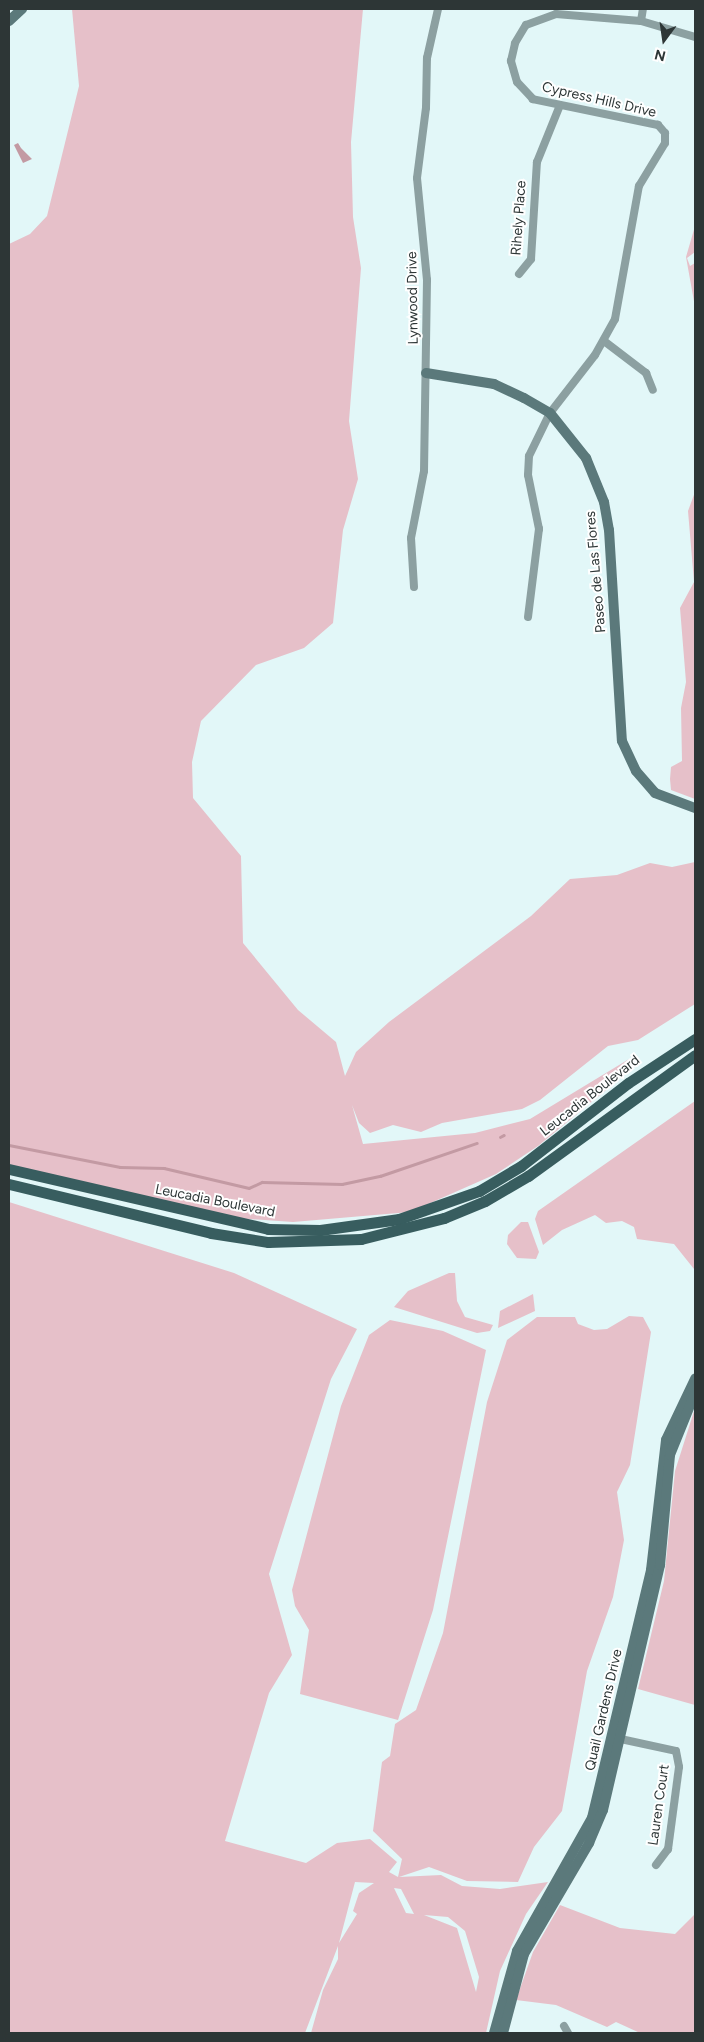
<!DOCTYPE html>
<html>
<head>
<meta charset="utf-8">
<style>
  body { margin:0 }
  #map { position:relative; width:704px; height:2042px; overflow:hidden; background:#e2f7f8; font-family:Figtree,sans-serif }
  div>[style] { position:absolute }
  .green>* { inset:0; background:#e6c0c9 }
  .water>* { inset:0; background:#c39aa3 }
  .stream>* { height:2.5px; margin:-1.25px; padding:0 1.25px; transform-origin:1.25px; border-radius:1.25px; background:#c39aa3 }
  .street>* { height:8px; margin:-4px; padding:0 4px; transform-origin:4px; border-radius:4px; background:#8ca0a1 }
  .secondary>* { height:10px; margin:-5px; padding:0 5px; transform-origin:5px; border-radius:5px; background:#5b797b }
  .primary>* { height:11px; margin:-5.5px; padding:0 5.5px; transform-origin:5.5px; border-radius:5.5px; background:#385d5f }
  span { translate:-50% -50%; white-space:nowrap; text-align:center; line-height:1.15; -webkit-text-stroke:4px #fff; paint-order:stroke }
  .street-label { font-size:14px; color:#2d3636 }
  .frame { position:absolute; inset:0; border:10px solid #2d3636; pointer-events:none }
  .north { position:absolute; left:639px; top:15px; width:50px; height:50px; -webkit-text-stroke:4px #fff; paint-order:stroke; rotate:194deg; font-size:14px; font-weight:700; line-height:20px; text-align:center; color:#2d3636 }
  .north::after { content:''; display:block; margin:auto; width:18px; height:22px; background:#2d3636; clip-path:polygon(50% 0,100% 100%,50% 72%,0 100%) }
</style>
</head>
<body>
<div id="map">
  <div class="green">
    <i style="clip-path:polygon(72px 9px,363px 9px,351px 142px,353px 217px,361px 268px,349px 421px,358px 479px,343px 530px,333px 623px,304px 648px,256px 665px,201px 721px,192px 762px,193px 798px,241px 856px,243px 943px,298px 1010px,336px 1042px,345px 1076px,356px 1052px,389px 1022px,531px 916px,570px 879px,617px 875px,650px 863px,672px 867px,695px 862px,695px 1004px,638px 1040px,608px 1046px,540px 1100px,522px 1109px,442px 1123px,421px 1132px,393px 1125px,370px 1133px,359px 1123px,352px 1105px,363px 1144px,475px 1133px,530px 1119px,629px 1059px,605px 1091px,538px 1146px,496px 1174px,410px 1212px,293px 1222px,234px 1218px,9px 1165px,9px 244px,30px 234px,47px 216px,79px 86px)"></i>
    <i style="clip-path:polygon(695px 226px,695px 252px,687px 258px,690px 266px,695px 263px,695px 307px,686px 257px)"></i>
    <i style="clip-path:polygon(695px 492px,695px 799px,671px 790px,670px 779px,671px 767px,682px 761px,681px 708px,686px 682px,680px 608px,694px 582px,688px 511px)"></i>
    <i style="clip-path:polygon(695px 1101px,694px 1269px,674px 1244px,637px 1239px,634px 1227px,622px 1221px,606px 1223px,595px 1215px,562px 1230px,543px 1245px,535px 1219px,538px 1211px)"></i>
    <i style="clip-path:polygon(evenodd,9px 1202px,234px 1273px,357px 1329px,331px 1379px,269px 1574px,292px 1655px,269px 1693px,225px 1841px,306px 1863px,337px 1843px,370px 1839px,397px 1862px,389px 1872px,398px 1877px,402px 1859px,373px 1831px,382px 1762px,390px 1756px,395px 1724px,416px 1710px,443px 1633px,487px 1402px,507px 1340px,537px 1317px,575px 1317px,578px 1324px,594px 1330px,607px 1329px,629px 1316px,643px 1317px,651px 1332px,630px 1465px,617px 1492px,624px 1540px,613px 1597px,587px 1671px,562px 1811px,534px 1847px,518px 1882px,467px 1881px,429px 1867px,399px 1877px,441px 1875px,462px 1886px,500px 1889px,548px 1882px,526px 1914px,500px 1971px,486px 2033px,311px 2033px,323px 1990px,338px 1959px,338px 1946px,305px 2033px,9px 2033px,9px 1202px,355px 1882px,374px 1883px,359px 1893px,353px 1911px,357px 1914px,339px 1943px,355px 1882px,9px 1202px,394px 1888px,401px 1889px,414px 1914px,406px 1913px,394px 1888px,9px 1202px,424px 1915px,448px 1917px,465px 1931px,479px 1977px,476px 1992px,457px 1928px,424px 1915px)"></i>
    <i style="clip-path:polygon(521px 1222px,528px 1222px,539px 1252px,536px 1259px,517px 1258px,507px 1244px,508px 1235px)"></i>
    <i style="clip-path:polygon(449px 1273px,455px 1273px,457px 1301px,465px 1317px,493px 1325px,490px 1331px,477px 1333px,394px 1307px,408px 1291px)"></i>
    <i style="clip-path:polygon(533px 1294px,535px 1311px,498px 1328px,500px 1311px)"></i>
    <i style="clip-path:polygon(390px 1320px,443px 1331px,486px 1350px,433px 1610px,398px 1720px,300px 1694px,309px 1630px,295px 1606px,292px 1590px,341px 1406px,369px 1335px)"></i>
    <i style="clip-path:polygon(695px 1408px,695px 1705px,638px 1689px,664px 1581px,675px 1471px)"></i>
    <i style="clip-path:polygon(560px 1905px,620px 1928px,675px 1934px,695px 1914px,695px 2033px,640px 2033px,616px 2022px,607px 2027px,556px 2005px,516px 2000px,533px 1952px)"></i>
  </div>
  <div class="water">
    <i style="clip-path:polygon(18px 143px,21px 148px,32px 159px,23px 163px,14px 145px)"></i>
  </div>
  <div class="stream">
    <i style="left:500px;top:1137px;width:4px;rotate:-27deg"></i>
    <i style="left:9px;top:1145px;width:113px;rotate:11.2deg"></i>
    <i style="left:120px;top:1167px;width:44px;rotate:1.3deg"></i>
    <i style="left:164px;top:1168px;width:87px;rotate:13.2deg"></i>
    <i style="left:249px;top:1188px;width:14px;rotate:-25deg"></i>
    <i style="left:262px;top:1182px;width:80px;rotate:1.4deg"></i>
    <i style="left:342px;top:1184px;width:39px;rotate:-12deg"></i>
    <i style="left:380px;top:1176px;width:102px;rotate:-18.8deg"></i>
  </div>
  <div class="street">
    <i style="left:641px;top:21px;width:12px;rotate:-81deg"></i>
    <i style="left:519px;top:274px;width:19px;rotate:-51deg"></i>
    <i style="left:531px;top:259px;width:97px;rotate:-86.5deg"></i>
    <i style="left:537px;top:162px;width:61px;rotate:-68deg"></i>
    <i style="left:604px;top:341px;width:53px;rotate:37.3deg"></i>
    <i style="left:646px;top:373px;width:18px;rotate:68deg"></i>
    <i style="left:414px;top:587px;width:49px;rotate:-93.5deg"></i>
    <i style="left:411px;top:538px;width:68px;rotate:-79deg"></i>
    <i style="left:424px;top:471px;width:191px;rotate:-89.1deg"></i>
    <i style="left:427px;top:280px;width:102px;rotate:-95.6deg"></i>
    <i style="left:417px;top:178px;width:71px;rotate:-82.7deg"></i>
    <i style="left:426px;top:108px;width:50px;rotate:-88.9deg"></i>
    <i style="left:427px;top:58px;width:50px;rotate:-77.3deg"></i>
    <i style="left:528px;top:617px;width:89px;rotate:-82.9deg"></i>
    <i style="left:539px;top:529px;width:55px;rotate:-101.5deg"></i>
    <i style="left:528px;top:475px;width:19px;rotate:-87deg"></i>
    <i style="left:529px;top:456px;width:48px;rotate:-64deg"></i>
    <i style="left:550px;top:413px;width:73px;rotate:-52.2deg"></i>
    <i style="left:595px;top:355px;width:41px;rotate:-60.9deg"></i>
    <i style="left:615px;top:319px;width:135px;rotate:-79.8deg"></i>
    <i style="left:639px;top:186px;width:50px;rotate:-58.8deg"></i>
    <i style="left:665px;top:143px;width:10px;rotate:-90deg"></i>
    <i style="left:665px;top:133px;width:11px;rotate:-131deg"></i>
    <i style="left:658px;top:125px;width:128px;rotate:-168.3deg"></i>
    <i style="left:533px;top:99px;width:23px;rotate:-133deg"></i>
    <i style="left:517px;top:82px;width:22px;rotate:-106deg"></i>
    <i style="left:511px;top:61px;width:18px;rotate:-77deg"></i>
    <i style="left:515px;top:43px;width:21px;rotate:-59deg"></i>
    <i style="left:526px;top:25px;width:32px;rotate:-20deg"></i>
    <i style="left:556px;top:14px;width:85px;rotate:4.7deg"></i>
    <i style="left:641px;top:21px;width:56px;rotate:16.5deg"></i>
    <i style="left:616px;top:1738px;width:61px;rotate:12.2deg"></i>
    <i style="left:676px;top:1751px;width:16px;rotate:79deg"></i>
    <i style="left:679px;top:1767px;width:83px;rotate:97.6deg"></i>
    <i style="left:668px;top:1849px;width:20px;rotate:127deg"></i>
    <i style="left:564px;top:2026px;width:8px;rotate:60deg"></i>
  </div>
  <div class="secondary">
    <i style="left:9px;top:21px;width:18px;rotate:-43deg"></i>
    <i style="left:426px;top:373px;width:69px;rotate:9.2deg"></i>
    <i style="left:494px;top:384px;width:33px;rotate:25deg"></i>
    <i style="left:524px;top:398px;width:30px;rotate:30deg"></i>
    <i style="left:550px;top:413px;width:58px;rotate:51.3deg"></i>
    <i style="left:586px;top:458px;width:48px;rotate:67.8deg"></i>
    <i style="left:604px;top:502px;width:28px;rotate:80deg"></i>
    <i style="left:609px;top:530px;width:211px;rotate:86.5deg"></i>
    <i style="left:622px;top:741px;width:33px;rotate:65deg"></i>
    <i style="left:636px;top:771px;width:29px;rotate:49deg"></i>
    <i style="left:655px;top:793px;width:43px;rotate:20.6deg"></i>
    <i style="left:494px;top:2033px;width:85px;rotate:-74.3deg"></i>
    <i style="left:517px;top:1951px;width:153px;rotate:-60.6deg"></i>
    <i style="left:592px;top:1818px;width:255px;rotate:-76.6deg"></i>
    <i style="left:651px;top:1570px;width:131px;rotate:-83.4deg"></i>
    <i style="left:666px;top:1440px;width:68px;rotate:-64.6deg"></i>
    <i style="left:503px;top:2033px;width:82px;rotate:-75.1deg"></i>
    <i style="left:524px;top:1954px;width:129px;rotate:-59.6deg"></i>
    <i style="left:589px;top:1843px;width:36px;rotate:-67deg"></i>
    <i style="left:603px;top:1810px;width:252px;rotate:-76.9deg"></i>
    <i style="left:660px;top:1565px;width:110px;rotate:-84.8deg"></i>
    <i style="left:670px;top:1455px;width:67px;rotate:-68deg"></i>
  </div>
  <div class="primary">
    <i style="left:9px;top:1169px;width:266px;rotate:13deg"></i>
    <i style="left:268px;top:1229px;width:52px;rotate:1.1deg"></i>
    <i style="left:320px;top:1230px;width:80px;rotate:-7.9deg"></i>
    <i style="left:399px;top:1219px;width:85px;rotate:-19.3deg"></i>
    <i style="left:479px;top:1191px;width:49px;rotate:-30.8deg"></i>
    <i style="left:521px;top:1166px;width:135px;rotate:-37.8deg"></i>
    <i style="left:628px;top:1083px;width:80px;rotate:-33.3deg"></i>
    <i style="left:9px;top:1184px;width:208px;rotate:13.6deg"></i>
    <i style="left:211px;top:1233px;width:58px;rotate:9deg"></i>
    <i style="left:268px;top:1242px;width:93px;rotate:-1.8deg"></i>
    <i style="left:361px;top:1239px;width:86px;rotate:-14.2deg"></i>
    <i style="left:444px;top:1218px;width:44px;rotate:-22.5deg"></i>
    <i style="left:485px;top:1201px;width:50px;rotate:-30.2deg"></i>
    <i style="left:528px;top:1176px;width:206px;rotate:-35.9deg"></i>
  </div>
  <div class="street-label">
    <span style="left:599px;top:100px;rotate:13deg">Cypress Hills Drive</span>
    <span style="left:519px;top:218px;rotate:-86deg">Rihely Place</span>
    <span style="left:413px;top:298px;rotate:-91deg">Lynwood Drive</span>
    <span style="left:596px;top:572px;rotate:-95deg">Paseo de Las Flores</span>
    <span style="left:590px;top:1096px;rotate:-38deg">Leucadia Boulevard</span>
    <span style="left:215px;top:1201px;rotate:11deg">Leucadia Boulevard</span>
    <span style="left:604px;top:1710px;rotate:-77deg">Quail Gardens Drive</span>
    <span style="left:659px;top:1805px;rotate:-82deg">Lauren Court</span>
  </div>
  <div class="frame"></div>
  <div class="north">N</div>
</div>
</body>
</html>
